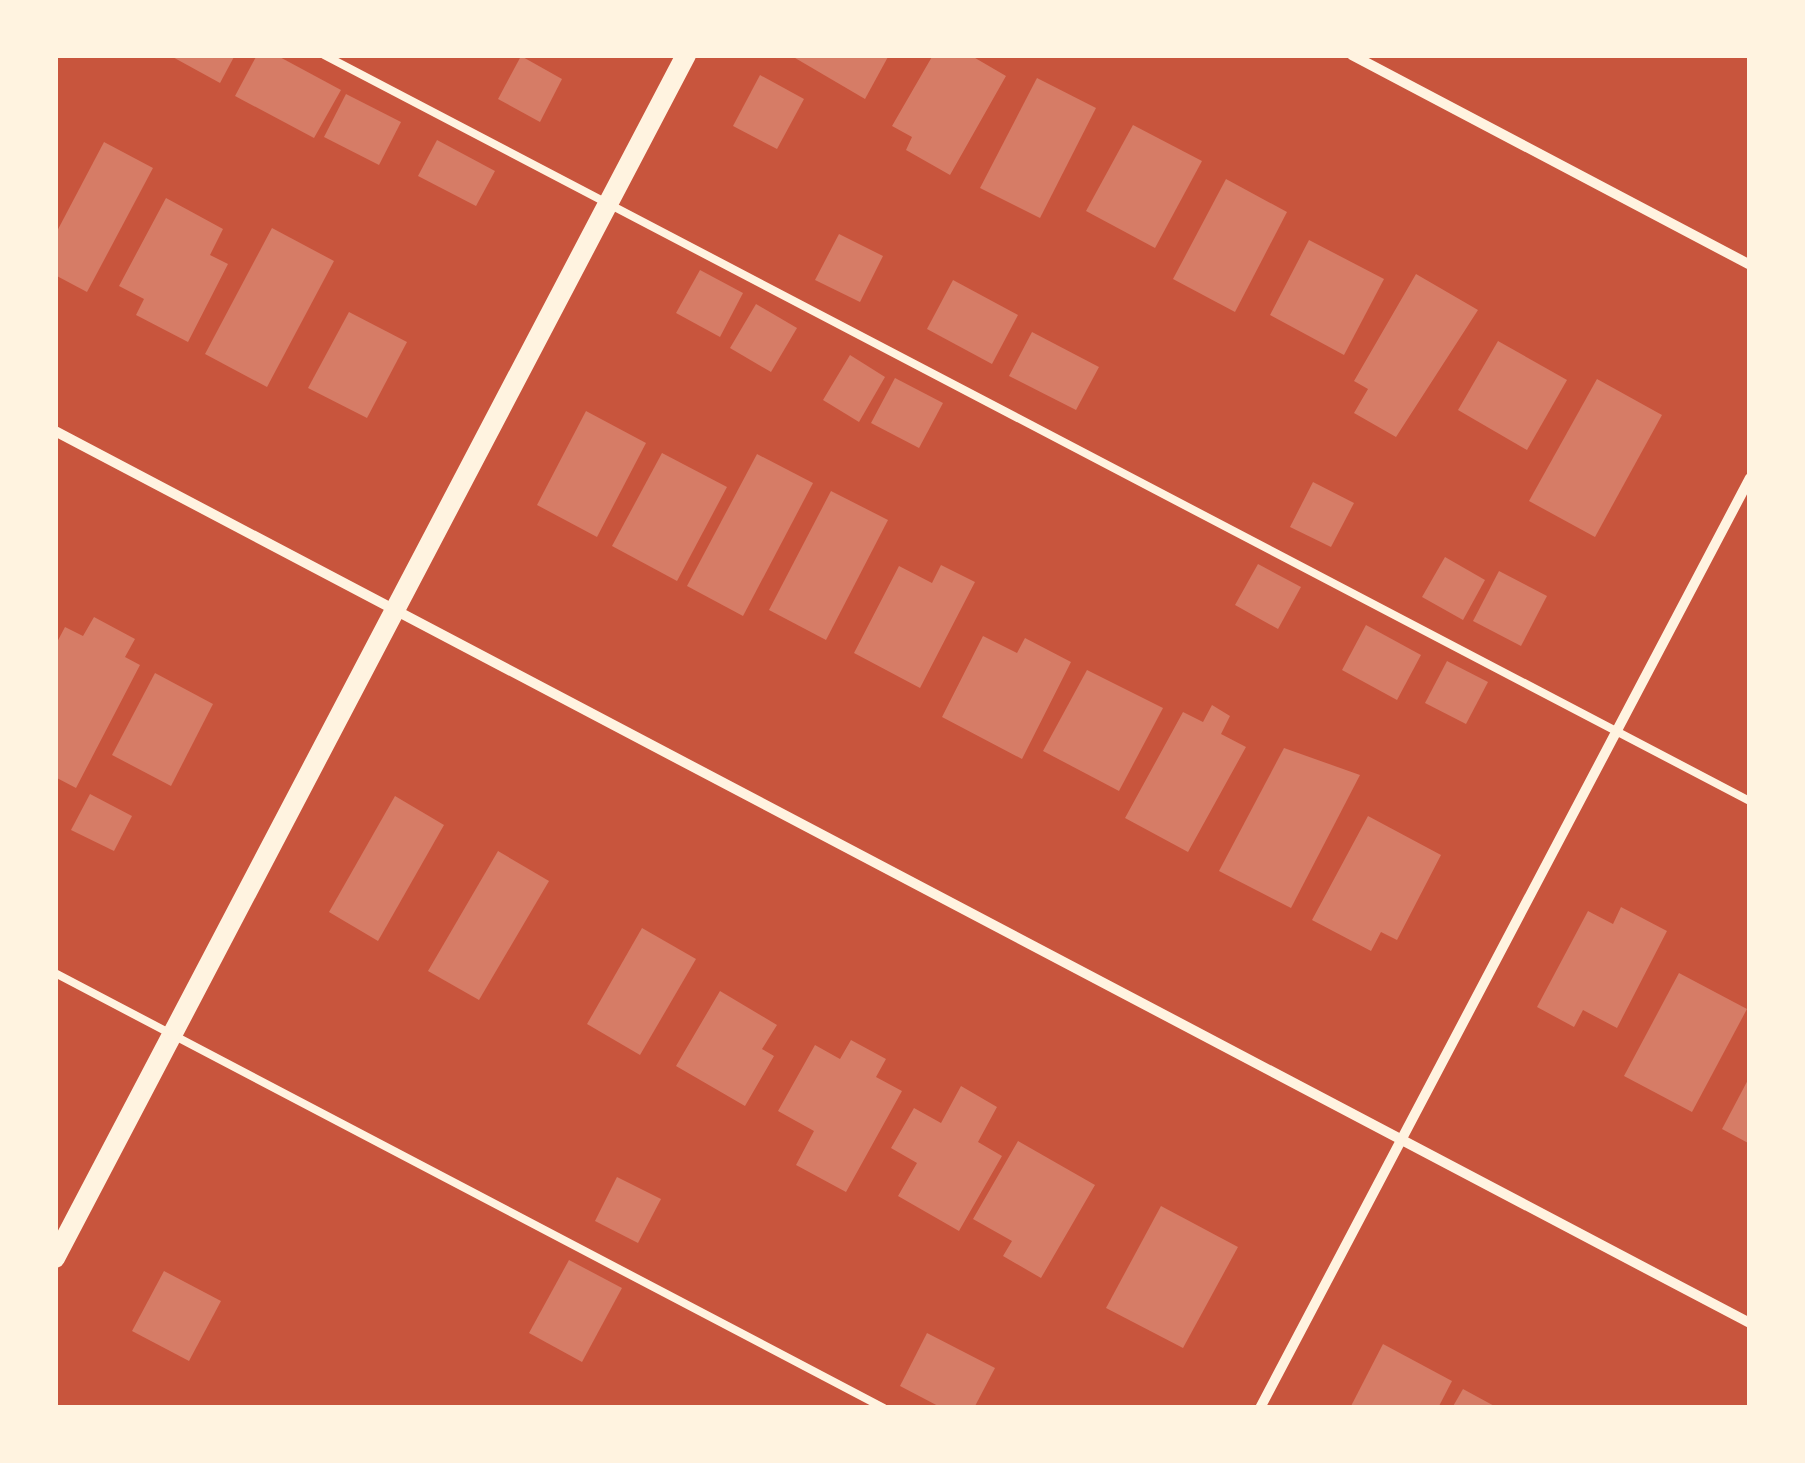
<!DOCTYPE html>
<html>
<head>
<meta charset="utf-8">
<style>
  body { margin:0 }
  #map { position:relative; width:1805px; height:1463px; overflow:hidden; background:#c8553d; font-family:Jost,sans-serif }
  div>[style] { position:absolute }
  .building>* { inset:0; background:#d67c66 }
  .service>* { height:8px; margin:-4px; padding:0 4px; transform-origin:4px; border-radius:4px; background:#fff3e0 }
  .minor>* { height:10px; margin:-5px; padding:0 5px; transform-origin:5px; border-radius:5px; background:#fff3e0 }
  .secondary>* { height:20px; margin:-10px; padding:0 10px; transform-origin:10px; border-radius:10px; background:#fff3e0 }
  span { translate:-50% -50%; white-space:nowrap; text-align:center; line-height:1.15; -webkit-text-stroke:8px #fff3e0; paint-order:stroke }
  .frame { position:absolute; inset:0; border:58px solid #fff3e0; pointer-events:none }
</style>
</head>
<body>
<div id="map">
  <div class="building">
    <i style="clip-path:polygon(169px 55px,235px 55px,220px 83px)"></i>
    <i style="clip-path:polygon(257px 55px,276px 55px,341px 90px,314px 138px,235px 96px)"></i>
    <i style="clip-path:polygon(790px 55px,889px 55px,865px 99px)"></i>
    <i style="clip-path:polygon(933px 55px,970px 55px,1006px 76px,950px 175px,906px 150px,912px 137px,892px 126px)"></i>
    <i style="clip-path:polygon(521px 56px,562px 79px,540px 122px,498px 99px)"></i>
    <i style="clip-path:polygon(760px 75px,804px 99px,777px 149px,733px 126px)"></i>
    <i style="clip-path:polygon(1037px 78px,1096px 108px,1040px 218px,980px 188px)"></i>
    <i style="clip-path:polygon(346px 94px,401px 122px,379px 165px,324px 137px)"></i>
    <i style="clip-path:polygon(1133px 125px,1202px 161px,1155px 248px,1086px 211px)"></i>
    <i style="clip-path:polygon(437px 140px,495px 171px,476px 206px,418px 176px)"></i>
    <i style="clip-path:polygon(104px 142px,153px 168px,87px 292px,55px 275px,55px 235px)"></i>
    <i style="clip-path:polygon(1226px 179px,1287px 212px,1235px 312px,1173px 279px)"></i>
    <i style="clip-path:polygon(166px 198px,223px 229px,210px 255px,228px 264px,188px 342px,136px 315px,144px 299px,119px 286px)"></i>
    <i style="clip-path:polygon(272px 228px,334px 261px,267px 387px,205px 354px)"></i>
    <i style="clip-path:polygon(839px 234px,883px 256px,860px 302px,815px 280px)"></i>
    <i style="clip-path:polygon(1309px 240px,1384px 279px,1344px 355px,1270px 315px)"></i>
    <i style="clip-path:polygon(700px 270px,743px 293px,720px 337px,676px 313px)"></i>
    <i style="clip-path:polygon(1416px 274px,1478px 310px,1396px 437px,1354px 413px,1368px 389px,1354px 381px)"></i>
    <i style="clip-path:polygon(953px 280px,1018px 315px,992px 364px,927px 329px)"></i>
    <i style="clip-path:polygon(756px 304px,797px 328px,771px 372px,730px 348px)"></i>
    <i style="clip-path:polygon(349px 312px,407px 342px,367px 418px,308px 388px)"></i>
    <i style="clip-path:polygon(1032px 332px,1099px 367px,1076px 410px,1009px 376px)"></i>
    <i style="clip-path:polygon(1498px 341px,1567px 380px,1527px 450px,1458px 410px)"></i>
    <i style="clip-path:polygon(850px 355px,885px 377px,859px 422px,823px 400px)"></i>
    <i style="clip-path:polygon(895px 378px,943px 403px,919px 448px,871px 423px)"></i>
    <i style="clip-path:polygon(1597px 379px,1662px 415px,1595px 537px,1529px 501px)"></i>
    <i style="clip-path:polygon(586px 411px,646px 443px,597px 537px,537px 505px)"></i>
    <i style="clip-path:polygon(662px 453px,727px 487px,677px 581px,612px 546px)"></i>
    <i style="clip-path:polygon(757px 454px,813px 483px,743px 616px,687px 586px)"></i>
    <i style="clip-path:polygon(1313px 482px,1354px 503px,1331px 547px,1290px 527px)"></i>
    <i style="clip-path:polygon(831px 491px,888px 520px,826px 640px,769px 610px)"></i>
    <i style="clip-path:polygon(1445px 557px,1485px 580px,1463px 620px,1422px 597px)"></i>
    <i style="clip-path:polygon(1258px 564px,1301px 587px,1278px 629px,1235px 605px)"></i>
    <i style="clip-path:polygon(941px 565px,975px 582px,920px 688px,854px 653px,899px 566px,932px 583px)"></i>
    <i style="clip-path:polygon(1499px 571px,1547px 596px,1521px 646px,1473px 621px)"></i>
    <i style="clip-path:polygon(94px 617px,135px 639px,125px 657px,140px 665px,76px 788px,55px 777px,55px 646px,65px 627px,83px 636px)"></i>
    <i style="clip-path:polygon(1366px 625px,1421px 655px,1397px 700px,1342px 670px)"></i>
    <i style="clip-path:polygon(983px 636px,1017px 653px,1025px 638px,1071px 662px,1022px 759px,942px 717px)"></i>
    <i style="clip-path:polygon(1447px 661px,1488px 682px,1466px 724px,1425px 703px)"></i>
    <i style="clip-path:polygon(1087px 670px,1163px 708px,1119px 791px,1043px 751px)"></i>
    <i style="clip-path:polygon(155px 673px,213px 704px,171px 786px,112px 755px)"></i>
    <i style="clip-path:polygon(1212px 705px,1230px 716px,1221px 734px,1246px 747px,1188px 852px,1125px 818px,1183px 712px,1203px 722px)"></i>
    <i style="clip-path:polygon(1284px 748px,1360px 775px,1291px 908px,1219px 871px)"></i>
    <i style="clip-path:polygon(90px 794px,132px 816px,114px 851px,71px 830px)"></i>
    <i style="clip-path:polygon(395px 796px,444px 825px,378px 941px,329px 912px)"></i>
    <i style="clip-path:polygon(1368px 816px,1441px 855px,1397px 940px,1381px 932px,1371px 951px,1312px 920px)"></i>
    <i style="clip-path:polygon(498px 851px,549px 881px,479px 1000px,428px 971px)"></i>
    <i style="clip-path:polygon(1621px 907px,1667px 931px,1617px 1028px,1583px 1010px,1574px 1027px,1537px 1007px,1588px 911px,1613px 924px)"></i>
    <i style="clip-path:polygon(642px 928px,696px 959px,640px 1055px,587px 1024px)"></i>
    <i style="clip-path:polygon(1679px 973px,1747px 1009px,1692px 1112px,1624px 1076px)"></i>
    <i style="clip-path:polygon(720px 991px,777px 1025px,762px 1049px,774px 1056px,745px 1106px,676px 1066px)"></i>
    <i style="clip-path:polygon(851px 1040px,886px 1059px,876px 1077px,902px 1091px,846px 1192px,796px 1165px,814px 1131px,778px 1111px,815px 1045px,840px 1059px)"></i>
    <i style="clip-path:polygon(1750px 1076px,1750px 1144px,1722px 1129px)"></i>
    <i style="clip-path:polygon(961px 1086px,997px 1107px,978px 1142px,1002px 1156px,959px 1231px,898px 1196px,917px 1163px,891px 1148px,914px 1108px,941px 1123px)"></i>
    <i style="clip-path:polygon(1018px 1141px,1095px 1185px,1041px 1278px,1003px 1256px,1012px 1241px,973px 1219px)"></i>
    <i style="clip-path:polygon(617px 1177px,661px 1199px,638px 1243px,595px 1221px)"></i>
    <i style="clip-path:polygon(1161px 1206px,1238px 1247px,1183px 1348px,1106px 1308px)"></i>
    <i style="clip-path:polygon(569px 1260px,622px 1288px,582px 1362px,529px 1333px)"></i>
    <i style="clip-path:polygon(164px 1271px,221px 1301px,189px 1361px,132px 1331px)"></i>
    <i style="clip-path:polygon(927px 1333px,995px 1368px,974px 1408px,942px 1408px,900px 1386px)"></i>
    <i style="clip-path:polygon(1383px 1344px,1452px 1381px,1438px 1408px,1350px 1408px)"></i>
    <i style="clip-path:polygon(1463px 1389px,1498px 1408px,1452px 1408px)"></i>
  </div>
  <div class="service">
    <i style="left:324px;top:55px;width:1609px;rotate:27.62deg"></i>
    <i style="left:55px;top:973px;width:936px;rotate:27.69deg"></i>
  </div>
  <div class="minor">
    <i style="left:1352px;top:55px;width:450px;rotate:27.8deg"></i>
    <i style="left:55px;top:431px;width:1915px;rotate:27.76deg"></i>
    <i style="left:1260px;top:1408px;width:1051px;rotate:-62.22deg"></i>
  </div>
  <div class="secondary">
    <i style="left:55px;top:1258px;width:1358px;rotate:-62.32deg"></i>
  </div>
  <div class="frame"></div>
</div>
</body>
</html>
